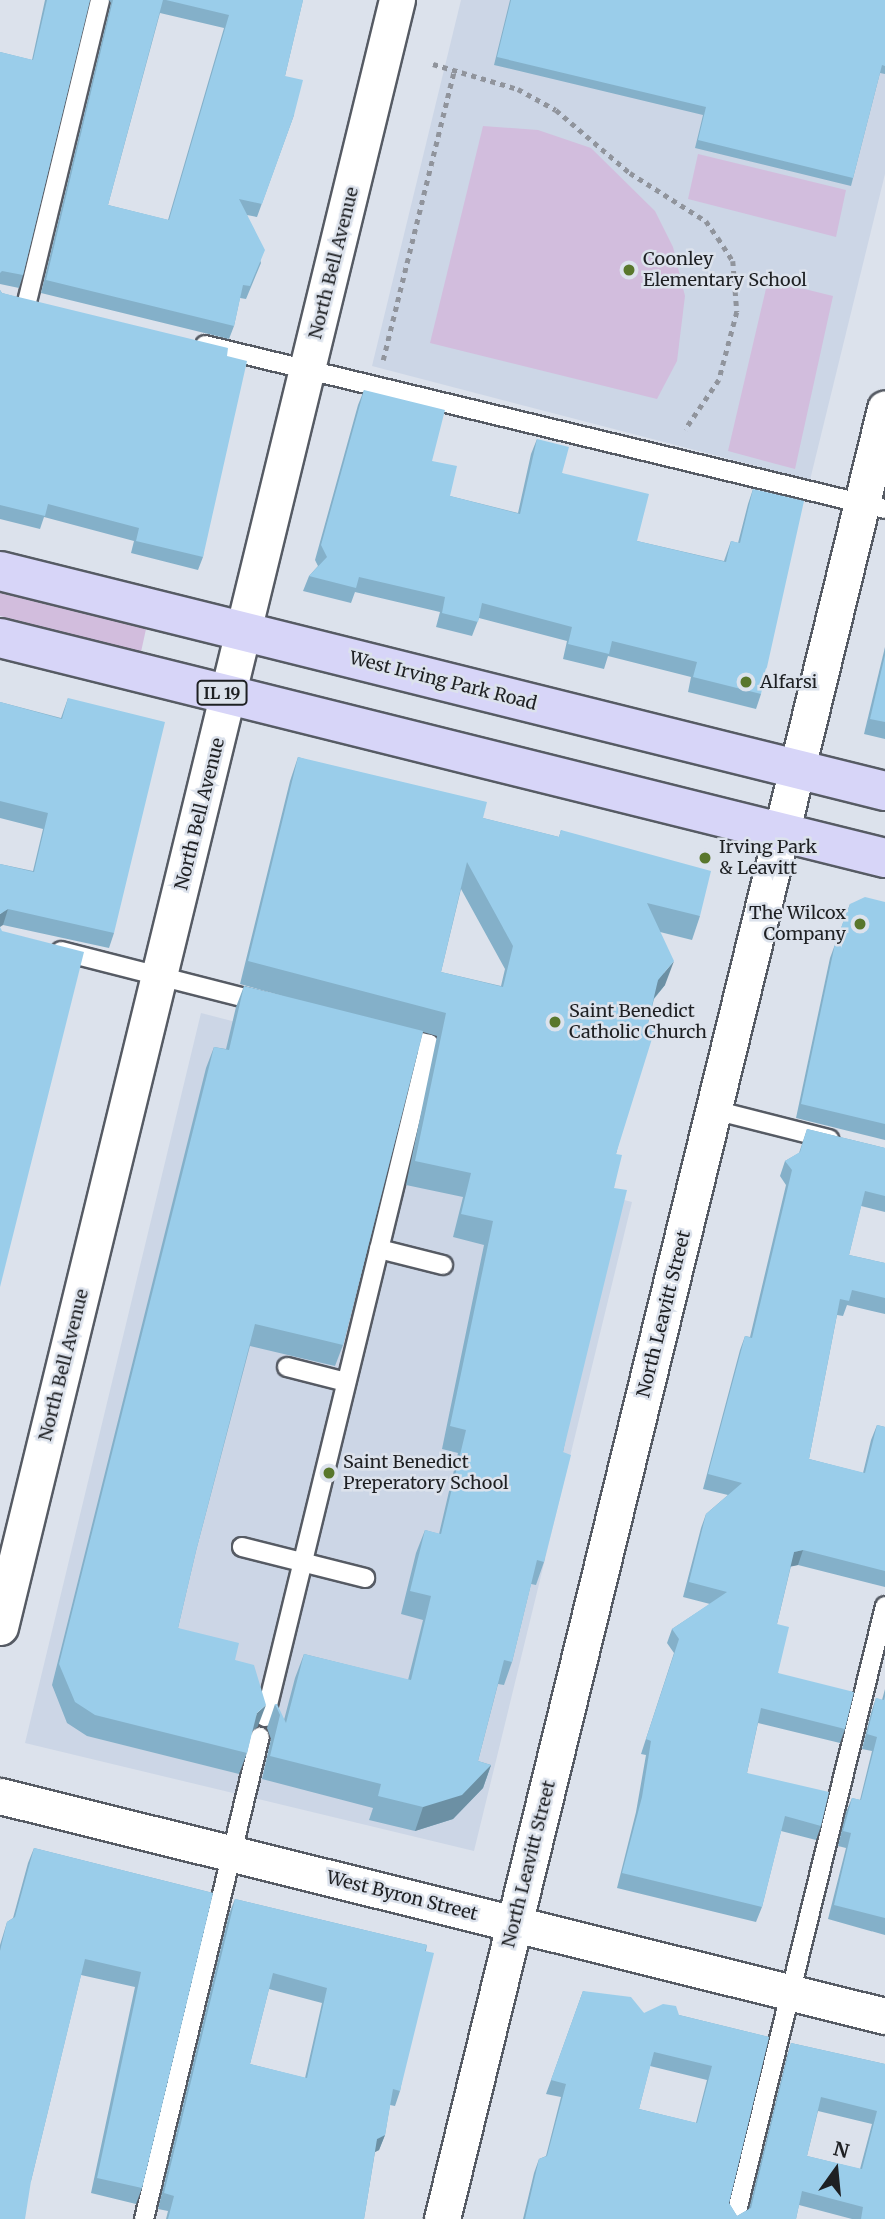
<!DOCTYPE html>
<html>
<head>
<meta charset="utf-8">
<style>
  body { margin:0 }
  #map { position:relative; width:885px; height:2219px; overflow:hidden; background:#dce2ec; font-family:Merriweather,serif }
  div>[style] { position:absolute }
  .built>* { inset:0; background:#ccd6e6 }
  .green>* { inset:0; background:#d2bddd }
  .path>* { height:4.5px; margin-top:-2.25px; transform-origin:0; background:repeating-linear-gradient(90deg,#90949c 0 5px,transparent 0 10px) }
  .roads { filter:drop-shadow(2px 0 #565b64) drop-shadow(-2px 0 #565b64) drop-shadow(0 2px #565b64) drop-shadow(0 -2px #565b64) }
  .lane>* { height:18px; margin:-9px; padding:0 9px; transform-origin:9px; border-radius:9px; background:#fff }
  .street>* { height:35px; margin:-17.5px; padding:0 17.5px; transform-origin:17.5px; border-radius:17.5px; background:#fff }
  .primary>* { height:38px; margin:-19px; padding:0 19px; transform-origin:19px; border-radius:19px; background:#d7d5f8 }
  .wall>* { inset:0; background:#84b0c9 }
  .shaded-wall>* { inset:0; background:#6c90a4 }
  .building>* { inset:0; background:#9acdea }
  .dots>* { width:19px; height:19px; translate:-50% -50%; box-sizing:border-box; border:4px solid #dce2ec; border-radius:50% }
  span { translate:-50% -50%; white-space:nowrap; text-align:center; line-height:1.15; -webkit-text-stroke:5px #dce2ec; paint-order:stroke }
  .shield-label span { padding:2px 5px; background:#dce2ec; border:2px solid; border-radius:5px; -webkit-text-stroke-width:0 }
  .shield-label { font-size:16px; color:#1e2023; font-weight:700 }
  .poi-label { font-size:18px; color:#1e2023 }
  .left { translate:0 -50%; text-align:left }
  .right { translate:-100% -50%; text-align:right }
  .street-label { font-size:18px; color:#1e2023 }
  .north { position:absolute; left:801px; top:2135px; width:70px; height:70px; -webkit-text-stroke:5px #dce2ec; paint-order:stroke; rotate:15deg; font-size:19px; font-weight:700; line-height:28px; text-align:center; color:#1e2023 }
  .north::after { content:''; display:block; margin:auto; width:24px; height:32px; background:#1e2023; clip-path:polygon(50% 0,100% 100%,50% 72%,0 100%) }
</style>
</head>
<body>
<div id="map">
  <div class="built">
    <i style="clip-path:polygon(461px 0,885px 0,885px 174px,810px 480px,372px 366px)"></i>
    <i style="clip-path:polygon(201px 1013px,446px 1076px,427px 1150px,632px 1202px,474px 1851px,25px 1743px)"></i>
  </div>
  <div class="green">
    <i style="clip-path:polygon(483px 126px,538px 130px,591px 148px,655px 211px,673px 247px,685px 296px,677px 361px,657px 399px,430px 343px)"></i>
    <i style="clip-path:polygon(698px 154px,846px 190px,836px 237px,688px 199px)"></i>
    <i style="clip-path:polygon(768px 280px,833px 296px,795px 469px,728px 451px)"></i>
    <i style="clip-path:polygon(0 593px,146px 629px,141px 652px,0 616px)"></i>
  </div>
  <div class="path">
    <i style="left:433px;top:64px;width:89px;rotate:16.4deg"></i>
    <i style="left:518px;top:89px;width:43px;rotate:28.9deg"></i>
    <i style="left:556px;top:110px;width:97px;rotate:40.4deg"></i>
    <i style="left:630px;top:173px;width:90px;rotate:32.3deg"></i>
    <i style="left:706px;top:221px;width:21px;rotate:55deg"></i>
    <i style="left:718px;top:238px;width:27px;rotate:57deg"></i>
    <i style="left:733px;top:261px;width:51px;rotate:85.5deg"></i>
    <i style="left:737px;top:312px;width:70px;rotate:104.8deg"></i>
    <i style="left:719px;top:380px;width:60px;rotate:124.2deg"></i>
    <i style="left:383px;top:360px;width:299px;rotate:-76.2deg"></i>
  </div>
  <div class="roads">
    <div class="lane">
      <i style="left:27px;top:302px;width:311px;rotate:-76.4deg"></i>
      <i style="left:205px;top:345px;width:699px;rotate:13.56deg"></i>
      <i style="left:61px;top:951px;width:206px;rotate:14.3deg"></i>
      <i style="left:714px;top:1110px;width:119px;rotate:14.2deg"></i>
      <i style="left:379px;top:1249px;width:66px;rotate:14deg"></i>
      <i style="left:287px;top:1367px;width:61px;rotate:14.3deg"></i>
      <i style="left:242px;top:1547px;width:127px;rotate:14.1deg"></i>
      <i style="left:265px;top:1717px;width:693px;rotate:-76.3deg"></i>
      <i style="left:429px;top:1044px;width:33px;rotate:-166deg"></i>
      <i style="left:144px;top:2219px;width:496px;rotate:-76.5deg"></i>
      <i style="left:735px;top:2219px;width:631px;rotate:-76.25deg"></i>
    </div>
    <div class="street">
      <i style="left:0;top:1627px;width:1675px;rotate:-76.29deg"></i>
      <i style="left:0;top:1796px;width:912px;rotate:13.96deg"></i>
      <i style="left:442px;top:2219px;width:1864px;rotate:-76.25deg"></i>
    </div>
    <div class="primary">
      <i style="left:0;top:571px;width:912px;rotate:13.96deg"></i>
      <i style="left:0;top:638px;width:912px;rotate:13.96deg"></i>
    </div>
  </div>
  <div class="wall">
    <i style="clip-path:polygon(45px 0,90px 0,23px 275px,19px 288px,0 284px,0 52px,32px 60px)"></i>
    <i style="clip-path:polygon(evenodd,109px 0,303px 0,285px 76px,294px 115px,257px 217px,247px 215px,261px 263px,246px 299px,240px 298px,234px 326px,229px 339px,41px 293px,111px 3px,109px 0,160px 13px,224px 28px,168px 220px,108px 205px,160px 13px)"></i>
    <i style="clip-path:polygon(510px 0,885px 0,885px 74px,880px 73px,851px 186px,695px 148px,703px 115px,494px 65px)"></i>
    <i style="clip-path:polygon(0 290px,2px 293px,227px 356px,203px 557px,198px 570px,131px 553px,134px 541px,44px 517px,40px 529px,0 519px)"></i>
    <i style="clip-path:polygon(364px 390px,432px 461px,450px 496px,518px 513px,531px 454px,537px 439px,562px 473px,637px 541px,724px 561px,731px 541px,738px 543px,748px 504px,753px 489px,761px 694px,756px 709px,688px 692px,691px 677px,608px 656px,604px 669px,563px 659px,567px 641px,479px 618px,472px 636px,436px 627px,440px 612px,355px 592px,351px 603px,303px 591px,309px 576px,318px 566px,315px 560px,358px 405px)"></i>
    <i style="clip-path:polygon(885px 647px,885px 739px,864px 734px)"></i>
    <i style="clip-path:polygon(68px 698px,114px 933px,109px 948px,3px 925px,0 864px,33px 871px,43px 829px,0 818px,0 702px,61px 718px)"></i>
    <i style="clip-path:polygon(evenodd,298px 757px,483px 818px,559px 837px,561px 830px,700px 916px,692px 940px,660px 932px,665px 985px,654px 999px,616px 1154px,614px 1188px,563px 1452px,544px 1562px,536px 1585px,531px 1584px,512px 1662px,504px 1685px,498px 1684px,478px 1761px,491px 1765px,483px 1788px,453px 1819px,415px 1831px,369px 1820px,373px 1808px,262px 1779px,271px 1739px,267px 1728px,275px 1704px,284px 1720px,295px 1678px,304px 1654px,408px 1680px,423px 1620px,401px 1614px,416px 1553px,425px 1530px,439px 1534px,458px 1453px,442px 1449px,484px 1245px,453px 1237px,463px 1197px,406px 1185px,437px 1036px,423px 1032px,343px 1345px,335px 1366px,250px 1346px,196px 1551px,178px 1628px,235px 1660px,258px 1726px,252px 1731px,247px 1753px,239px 1774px,87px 1736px,67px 1723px,52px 1685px,206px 1068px,214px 1047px,226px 1049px,236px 1007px,244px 986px,286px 997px,240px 984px,290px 781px,298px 757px,461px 889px,505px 969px,501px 986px,441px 972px,461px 889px)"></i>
    <i style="clip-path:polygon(885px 902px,885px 1140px,796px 1118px,830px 958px,850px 904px)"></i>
    <i style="clip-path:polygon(807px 1129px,885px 1148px,885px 1212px,861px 1206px,849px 1255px,885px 1263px,885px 1314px,847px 1305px,843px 1316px,837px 1315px,809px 1459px,863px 1473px,871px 1440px,877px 1425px,885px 1427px,885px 1587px,798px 1565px,791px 1566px,777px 1624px,778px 1673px,845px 1729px,840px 1743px,758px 1723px,747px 1773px,821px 1826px,816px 1840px,781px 1831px,762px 1907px,756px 1922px,617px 1888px,636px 1812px,646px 1755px,641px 1754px,674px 1653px,667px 1643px,672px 1629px,710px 1604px,683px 1597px,701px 1528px,706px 1514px,728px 1495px,703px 1489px,740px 1350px,745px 1336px,750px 1337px,786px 1185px,780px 1176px,785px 1161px,799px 1153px)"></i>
    <i style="clip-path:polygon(885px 1689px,885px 1935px,828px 1919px,846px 1848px,838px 1846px,846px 1812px,852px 1798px,860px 1800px,872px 1751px,862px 1749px,871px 1713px,876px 1698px,882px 1700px)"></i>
    <i style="clip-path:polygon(34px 1848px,213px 1893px,142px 2188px,136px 2204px,91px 2193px,135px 1987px,81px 1975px,31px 2181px,0 2219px,0 1945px,7px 1922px,13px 1918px,28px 1863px)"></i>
    <i style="clip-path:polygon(evenodd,235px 1899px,427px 1945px,400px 2091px,395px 2106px,390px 2105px,385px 2135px,379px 2150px,375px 2152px,364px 2219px,166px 2219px,168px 2211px,158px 2209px,229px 1914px,235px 1899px,269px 1989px,322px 2003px,305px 2078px,250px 2064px,269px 1989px)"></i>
    <i style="clip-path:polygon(evenodd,583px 1991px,644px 2013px,679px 2015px,769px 2037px,729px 2203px,737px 2216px,749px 2209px,787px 2056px,791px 2043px,885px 2064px,885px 2219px,852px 2219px,799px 2205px,796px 2219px,523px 2219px,534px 2173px,539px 2159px,546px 2156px,561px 2097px,546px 2094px,583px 1991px,650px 2066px,707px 2080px,696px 2123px,639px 2109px,650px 2066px,583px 1991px,818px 2111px,872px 2124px,860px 2169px,807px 2156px,818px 2111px)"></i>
  </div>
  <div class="shaded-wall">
    <i style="clip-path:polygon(8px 909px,3px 925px,0 927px,0 914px)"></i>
    <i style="clip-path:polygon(674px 961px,665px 985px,649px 1004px,658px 980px)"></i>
    <i style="clip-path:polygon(803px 1550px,798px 1565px,789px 1567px,794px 1552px)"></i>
    <i style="clip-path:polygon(266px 1705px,258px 1726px,249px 1734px,257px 1713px)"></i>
    <i style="clip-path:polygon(491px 1765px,483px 1788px,453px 1819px,415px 1831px,423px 1807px)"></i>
    <i style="clip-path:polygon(385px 2135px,379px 2150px,371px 2154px,377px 2139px)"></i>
  </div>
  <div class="building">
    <i style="clip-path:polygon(47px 0,90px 0,23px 275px,2px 271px,0 273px,0 52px,33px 60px)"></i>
    <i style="clip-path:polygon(113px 0,163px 0,108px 205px,169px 220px,229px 15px,166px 0,303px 0,285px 76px,303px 80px,294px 115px,262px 204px,239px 199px,265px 250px,250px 286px,243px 285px,234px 326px,46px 280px)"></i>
    <i style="clip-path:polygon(511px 0,885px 0,885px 66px,882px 65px,853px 178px,698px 140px,706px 107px,497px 57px)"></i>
    <i style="clip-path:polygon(0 290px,2px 293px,228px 348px,227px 356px,247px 361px,203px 557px,136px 541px,139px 528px,48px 504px,45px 516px,0 505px)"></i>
    <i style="clip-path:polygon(364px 390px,445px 410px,432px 461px,457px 466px,450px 496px,520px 514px,537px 439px,569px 447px,562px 473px,649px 494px,637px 541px,726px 562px,731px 541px,740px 543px,753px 489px,804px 501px,761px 694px,693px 677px,697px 662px,612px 641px,609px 654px,568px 644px,572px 627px,482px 603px,478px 622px,442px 613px,445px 597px,359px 577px,356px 588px,309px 576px,327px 557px,321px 545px)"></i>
    <i style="clip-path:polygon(885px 655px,885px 722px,870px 719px)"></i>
    <i style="clip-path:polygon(68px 698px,165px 722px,114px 933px,8px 909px,0 914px,0 864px,34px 872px,48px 813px,0 801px,0 702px,62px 719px)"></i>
    <i style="clip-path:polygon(evenodd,298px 757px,487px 802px,483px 818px,559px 837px,561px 830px,711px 871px,700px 916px,647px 903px,674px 961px,658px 980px,647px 1027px,655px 1029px,616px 1154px,622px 1155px,614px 1188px,627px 1190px,563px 1452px,571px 1455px,544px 1562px,537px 1560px,512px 1662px,504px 1660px,478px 1761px,491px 1765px,462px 1795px,423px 1807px,378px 1796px,381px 1784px,270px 1756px,280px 1715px,275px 1704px,277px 1704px,286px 1723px,304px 1654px,411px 1680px,431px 1596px,410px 1591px,425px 1530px,441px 1534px,466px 1430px,450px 1426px,493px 1221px,461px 1214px,471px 1173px,415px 1161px,446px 1013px,248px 961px,298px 757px,467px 862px,513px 946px,503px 987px,441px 972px,467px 862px)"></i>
    <i style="clip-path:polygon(865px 897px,885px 902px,885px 1124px,801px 1104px,835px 944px,850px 904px)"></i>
    <i style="clip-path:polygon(0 927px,2px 931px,84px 952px,0 1287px)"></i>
    <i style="clip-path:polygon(244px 986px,423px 1031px,343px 1345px,255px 1324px,196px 1551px,178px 1628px,239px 1643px,235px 1660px,254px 1665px,266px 1705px,257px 1713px,247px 1753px,95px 1715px,75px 1702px,59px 1664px,214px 1047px,229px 1050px)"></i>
    <i style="clip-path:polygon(807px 1129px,885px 1148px,885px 1196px,865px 1191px,849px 1255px,885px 1263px,885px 1298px,852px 1290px,849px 1301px,840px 1299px,809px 1459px,865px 1473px,877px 1425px,885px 1427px,885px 1571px,803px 1550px,794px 1552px,777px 1624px,789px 1627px,778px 1673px,854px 1692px,845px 1729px,761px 1708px,747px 1773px,829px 1792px,821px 1826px,785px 1816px,762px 1907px,622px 1873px,642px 1797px,651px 1741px,646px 1739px,679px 1639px,672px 1629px,727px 1592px,689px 1582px,706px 1514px,742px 1483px,708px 1474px,745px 1336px,752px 1338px,792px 1170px,785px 1161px,800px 1152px)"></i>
    <i style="clip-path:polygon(885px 1696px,885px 1918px,834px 1905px,851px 1833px,843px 1831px,852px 1798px,861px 1800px,877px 1737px,867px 1734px,876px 1698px,884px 1700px)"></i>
    <i style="clip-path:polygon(34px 1848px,213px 1893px,142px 2188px,97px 2178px,141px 1972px,85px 1959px,31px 2181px,25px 2219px,0 2219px,0 1951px,7px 1922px,15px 1917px)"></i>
    <i style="clip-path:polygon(evenodd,235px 1899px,427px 1945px,425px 1951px,434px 1953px,400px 2091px,393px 2089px,385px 2135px,377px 2139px,364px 2219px,168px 2219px,174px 2196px,164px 2193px,235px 1899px,273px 1973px,327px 1988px,307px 2078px,250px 2064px,273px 1973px)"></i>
    <i style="clip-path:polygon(evenodd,583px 1991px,631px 1997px,644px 2013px,663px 2004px,676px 2006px,679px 2015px,769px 2037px,729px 2203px,737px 2216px,751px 2208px,791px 2043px,885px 2064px,885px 2219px,861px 2219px,863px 2207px,802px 2191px,796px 2219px,525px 2219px,539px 2159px,547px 2156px,566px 2084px,551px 2080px,583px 1991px,654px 2052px,712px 2066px,697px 2123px,639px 2109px,654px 2052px,583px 1991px,821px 2097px,877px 2111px,862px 2169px,807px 2156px,821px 2097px)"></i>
  </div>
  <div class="dots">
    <i style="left:629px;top:270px;background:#59772c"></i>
    <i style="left:746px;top:682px;background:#59772c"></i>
    <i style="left:705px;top:858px;background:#59772c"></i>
    <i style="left:860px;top:924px;background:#59772c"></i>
    <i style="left:555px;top:1022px;background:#59772c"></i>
    <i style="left:329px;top:1473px;background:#59772c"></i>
  </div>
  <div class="shield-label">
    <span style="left:222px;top:693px">IL 19</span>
  </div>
  <div class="poi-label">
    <span class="left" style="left:643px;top:270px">Coonley<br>Elementary School</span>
    <span class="left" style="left:760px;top:682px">Alfarsi</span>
    <span class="left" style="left:719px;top:858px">Irving Park<br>&amp; Leavitt</span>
    <span class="right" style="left:846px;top:924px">The Wilcox<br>Company</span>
    <span class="left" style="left:569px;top:1022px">Saint Benedict<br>Catholic Church</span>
    <span class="left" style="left:343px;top:1473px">Saint Benedict<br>Preperatory School</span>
  </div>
  <div class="street-label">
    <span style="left:334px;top:263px;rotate:-76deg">North Bell Avenue</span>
    <span style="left:443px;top:681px;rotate:14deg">West Irving Park Road</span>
    <span style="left:200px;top:814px;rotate:-76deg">North Bell Avenue</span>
    <span style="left:664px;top:1314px;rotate:-76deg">North Leavitt Street</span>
    <span style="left:64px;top:1365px;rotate:-76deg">North Bell Avenue</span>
    <span style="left:529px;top:1864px;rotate:-76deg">North Leavitt Street</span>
    <span style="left:402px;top:1896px;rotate:14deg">West Byron Street</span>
  </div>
  <div class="north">N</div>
</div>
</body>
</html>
